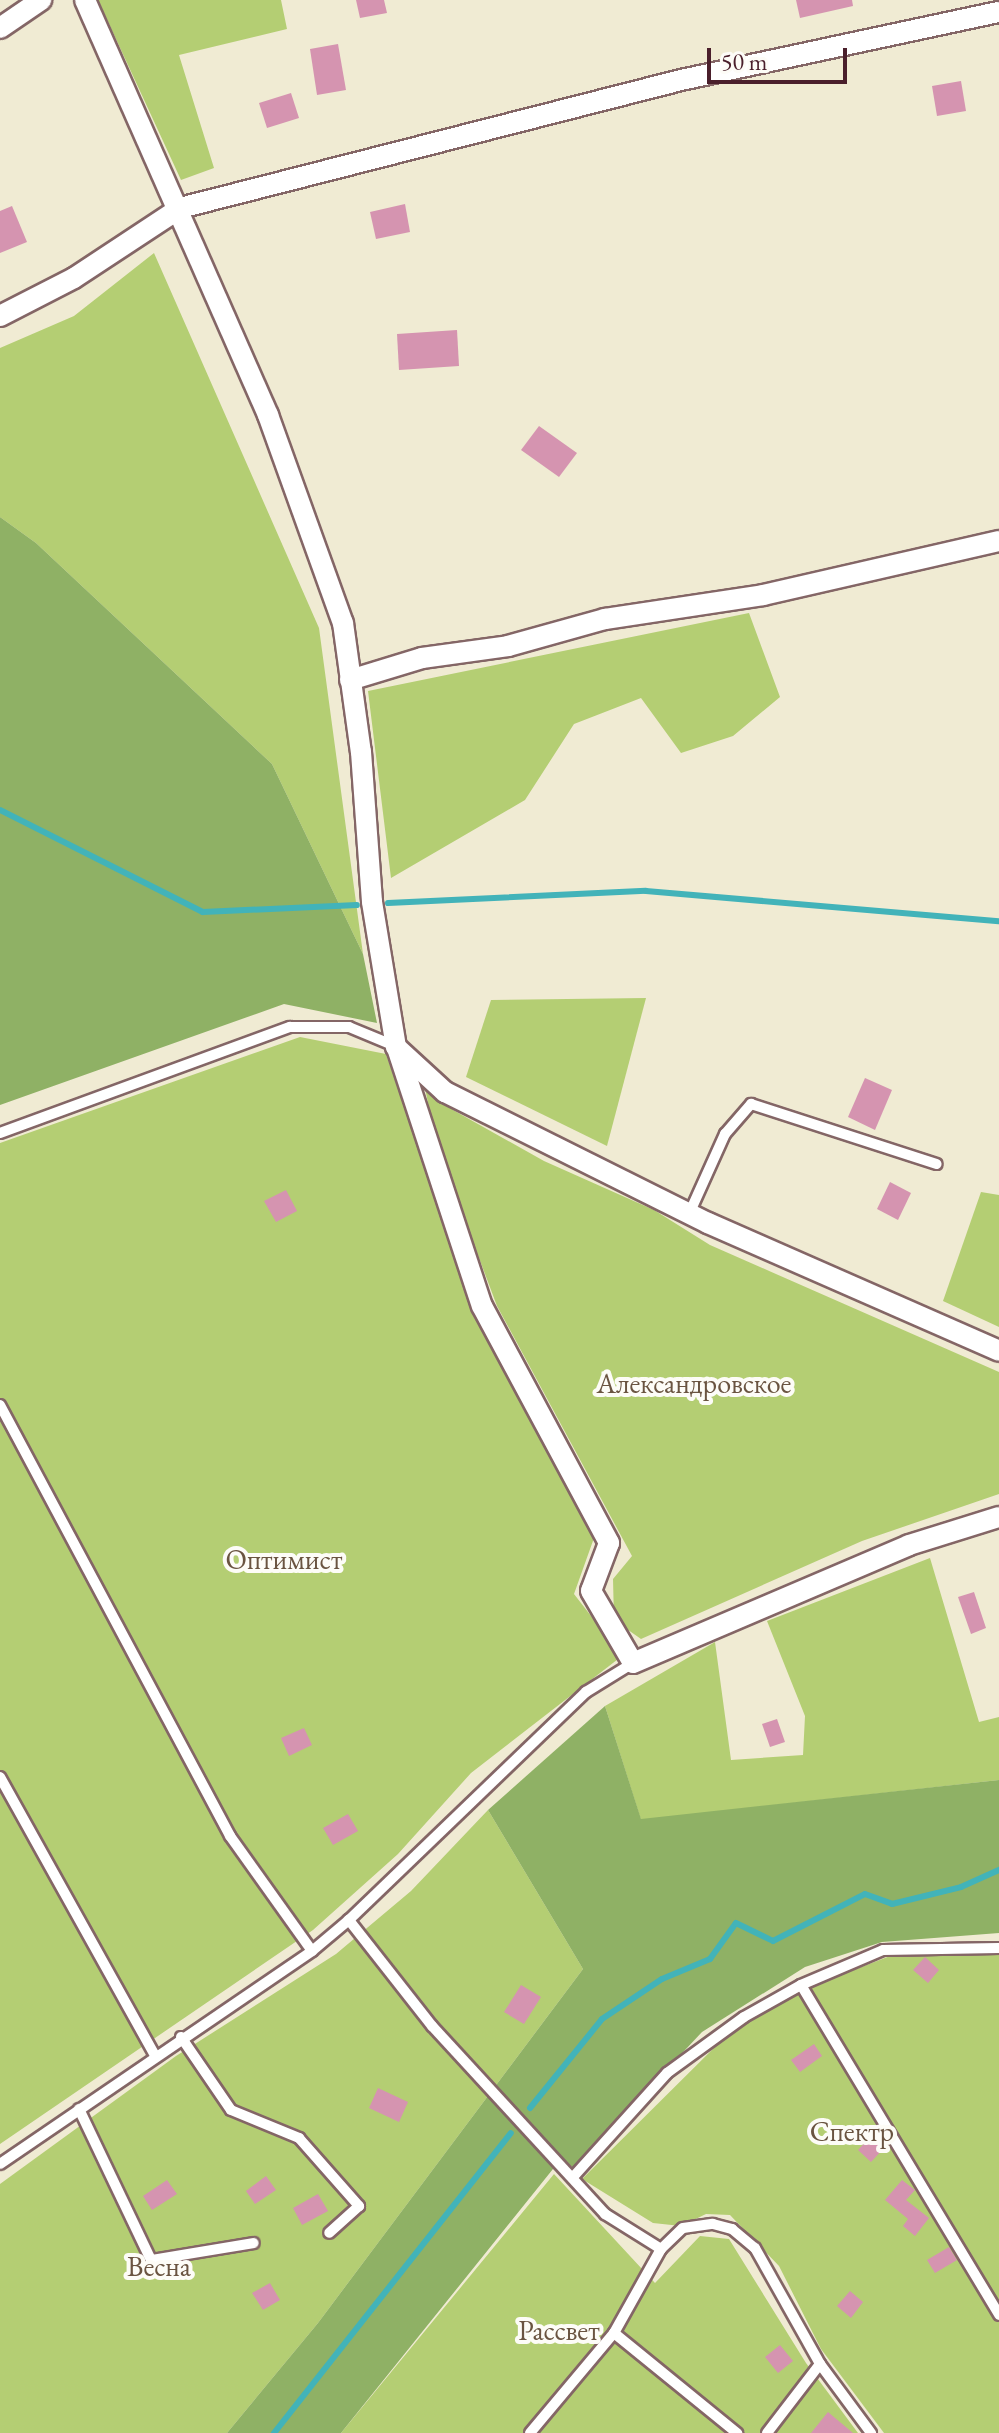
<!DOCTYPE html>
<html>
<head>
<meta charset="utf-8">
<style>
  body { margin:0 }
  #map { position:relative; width:999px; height:2433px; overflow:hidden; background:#f0ebd3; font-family:"EB Garamond",serif }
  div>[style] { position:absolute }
  .green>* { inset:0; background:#b4ce73 }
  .forest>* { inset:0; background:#8fb165 }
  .stream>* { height:6px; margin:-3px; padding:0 3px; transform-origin:3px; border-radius:3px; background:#42b3b9 }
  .building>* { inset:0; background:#d594b0 }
  .roads { filter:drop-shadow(2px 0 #846666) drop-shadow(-2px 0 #846666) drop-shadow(0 2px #846666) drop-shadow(0 -2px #846666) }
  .service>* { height:10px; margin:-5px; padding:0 5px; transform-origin:5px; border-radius:5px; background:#fff }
  .minor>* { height:20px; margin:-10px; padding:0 10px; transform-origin:10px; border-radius:10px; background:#fff }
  span { translate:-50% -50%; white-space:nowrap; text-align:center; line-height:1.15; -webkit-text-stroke:8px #fdfcf7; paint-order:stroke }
  .park-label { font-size:28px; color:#6a5441 }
  .scale { position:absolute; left:707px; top:48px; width:140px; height:36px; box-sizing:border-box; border:4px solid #4a1f2b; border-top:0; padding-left:10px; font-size:24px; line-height:28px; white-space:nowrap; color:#4a1f2b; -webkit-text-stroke:6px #fdfcf7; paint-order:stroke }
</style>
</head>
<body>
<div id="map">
  <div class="green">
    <i style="clip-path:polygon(98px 0,281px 0,287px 29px,179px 55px,214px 168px,181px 180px)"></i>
    <i style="clip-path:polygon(154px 253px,319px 628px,363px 954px,272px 764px,36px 543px,0 517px,0 348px,74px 316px)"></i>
    <i style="clip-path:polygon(749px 613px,780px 697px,733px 736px,681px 753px,641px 698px,574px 724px,525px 800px,391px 878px,368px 691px)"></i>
    <i style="clip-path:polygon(646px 998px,607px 1146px,466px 1077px,491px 1000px)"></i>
    <i style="clip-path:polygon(300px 1037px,386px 1054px,472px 1306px,594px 1538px,574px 1594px,622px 1656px,471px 1773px,398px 1854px,313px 1930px,0 2144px,0 1143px)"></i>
    <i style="clip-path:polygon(424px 1083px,453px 1110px,544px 1161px,654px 1210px,710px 1245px,999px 1372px,999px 1494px,862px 1541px,641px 1639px,614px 1620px,613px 1579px,632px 1556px,497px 1306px,436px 1143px)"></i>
    <i style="clip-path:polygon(981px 1192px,999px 1195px,999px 1327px,943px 1301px)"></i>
    <i style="clip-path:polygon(930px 1558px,979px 1722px,999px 1717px,999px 1780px,641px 1820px,605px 1706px,715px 1642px,731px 1760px,803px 1755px,805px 1716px,767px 1621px)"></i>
    <i style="clip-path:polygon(488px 1810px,583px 1969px,318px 2323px,227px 2433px,0 2433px,0 2184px,176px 2056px,336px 1954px,411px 1891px)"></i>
    <i style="clip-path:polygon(999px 1953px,999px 2433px,884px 2433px,821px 2349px,779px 2266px,730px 2215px,706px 2214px,681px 2226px,653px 2223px,582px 2179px,732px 2030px,807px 1988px,890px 1956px)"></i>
    <i style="clip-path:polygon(554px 2174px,655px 2283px,700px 2236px,729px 2239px,806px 2363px,858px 2433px,341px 2433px)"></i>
  </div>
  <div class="forest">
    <i style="clip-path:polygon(0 517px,36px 543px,272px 764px,363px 954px,377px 1023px,284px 1004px,0 1105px)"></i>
    <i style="clip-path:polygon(605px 1706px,641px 1819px,999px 1780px,999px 1933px,882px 1942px,805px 1967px,702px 2032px,574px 2168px,561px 2159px,341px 2433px,227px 2433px,318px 2323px,583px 1969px,488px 1810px)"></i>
  </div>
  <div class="stream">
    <i style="left:0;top:810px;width:227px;rotate:26.7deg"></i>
    <i style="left:203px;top:912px;width:154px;rotate:-2.6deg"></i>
    <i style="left:388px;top:903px;width:258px;rotate:-2.7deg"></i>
    <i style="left:646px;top:891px;width:354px;rotate:4.9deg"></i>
    <i style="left:530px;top:2108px;width:114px;rotate:-51deg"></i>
    <i style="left:602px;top:2019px;width:72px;rotate:-33.7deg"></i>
    <i style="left:662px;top:1979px;width:52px;rotate:-22.6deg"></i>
    <i style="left:710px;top:1959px;width:44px;rotate:-54.2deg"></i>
    <i style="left:736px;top:1923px;width:41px;rotate:25.9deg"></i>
    <i style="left:773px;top:1941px;width:103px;rotate:-27.1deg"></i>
    <i style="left:865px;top:1894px;width:29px;rotate:20deg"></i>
    <i style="left:892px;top:1904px;width:71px;rotate:-13.8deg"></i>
    <i style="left:961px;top:1887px;width:42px;rotate:-24.1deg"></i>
    <i style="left:274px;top:2433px;width:382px;rotate:-51.7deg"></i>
  </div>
  <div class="building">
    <i style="clip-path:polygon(356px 0,384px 0,387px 13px,360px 18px)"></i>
    <i style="clip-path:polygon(796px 0,852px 0,853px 6px,800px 18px)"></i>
    <i style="clip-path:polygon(338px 44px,346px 90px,317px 95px,310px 49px)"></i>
    <i style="clip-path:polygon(961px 81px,966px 111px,937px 116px,932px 86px)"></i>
    <i style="clip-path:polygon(291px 93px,299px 118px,267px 128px,259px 103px)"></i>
    <i style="clip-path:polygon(405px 204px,410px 232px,376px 239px,370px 212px)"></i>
    <i style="clip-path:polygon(12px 206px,27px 242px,0 253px,0 211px)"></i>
    <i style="clip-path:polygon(457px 330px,459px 366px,399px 370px,397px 334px)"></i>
    <i style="clip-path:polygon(539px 426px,577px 453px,559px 477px,521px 450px)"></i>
    <i style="clip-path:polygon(865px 1078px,892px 1090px,875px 1130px,848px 1117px)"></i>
    <i style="clip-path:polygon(890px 1182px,911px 1193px,898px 1220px,877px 1209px)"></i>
    <i style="clip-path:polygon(286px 1190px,297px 1211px,276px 1222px,264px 1201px)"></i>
    <i style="clip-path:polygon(974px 1592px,986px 1628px,971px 1634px,958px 1597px)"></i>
    <i style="clip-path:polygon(777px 1719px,785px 1742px,770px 1747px,762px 1724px)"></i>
    <i style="clip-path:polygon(304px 1728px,312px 1745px,289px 1756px,281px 1738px)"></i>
    <i style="clip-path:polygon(348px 1814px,358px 1831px,333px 1845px,323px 1828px)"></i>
    <i style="clip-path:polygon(925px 1957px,939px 1970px,928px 1983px,913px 1970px)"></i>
    <i style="clip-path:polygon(521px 1985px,541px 1997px,524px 2024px,504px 2012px)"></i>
    <i style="clip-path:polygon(814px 2044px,822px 2056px,800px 2072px,791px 2060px)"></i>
    <i style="clip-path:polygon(378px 2088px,408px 2102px,399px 2122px,369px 2108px)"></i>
    <i style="clip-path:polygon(874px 2133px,887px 2145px,871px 2162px,858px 2150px)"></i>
    <i style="clip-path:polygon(266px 2176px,276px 2190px,255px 2204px,246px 2191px)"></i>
    <i style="clip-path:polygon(167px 2180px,177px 2194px,152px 2210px,143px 2196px)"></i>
    <i style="clip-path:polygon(902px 2180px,915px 2190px,906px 2200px,929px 2218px,915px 2236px,903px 2226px,908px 2219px,885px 2200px)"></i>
    <i style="clip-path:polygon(318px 2194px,328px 2211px,302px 2225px,293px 2208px)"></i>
    <i style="clip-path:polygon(949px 2247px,957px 2260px,935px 2273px,927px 2260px)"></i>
    <i style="clip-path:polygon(270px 2283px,280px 2300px,263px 2310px,252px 2293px)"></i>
    <i style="clip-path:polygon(850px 2291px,863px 2302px,851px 2318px,837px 2306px)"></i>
    <i style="clip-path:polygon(780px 2345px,793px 2361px,778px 2373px,765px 2357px)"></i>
    <i style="clip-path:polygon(828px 2412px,853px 2433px,811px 2433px)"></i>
  </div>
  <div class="roads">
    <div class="service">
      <i style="left:0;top:1133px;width:309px;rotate:-20.1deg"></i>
      <i style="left:290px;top:1027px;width:59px"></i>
      <i style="left:349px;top:1027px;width:50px;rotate:22.4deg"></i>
      <i style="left:689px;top:1214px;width:88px;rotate:-65.8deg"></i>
      <i style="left:725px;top:1134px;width:40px;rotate:-49deg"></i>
      <i style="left:751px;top:1104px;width:195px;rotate:17.9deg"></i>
      <i style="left:0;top:1405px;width:489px;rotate:61.9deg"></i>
      <i style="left:230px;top:1836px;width:141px;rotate:54.5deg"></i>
      <i style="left:0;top:1777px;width:318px;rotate:60.9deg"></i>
      <i style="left:999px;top:1948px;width:116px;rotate:179deg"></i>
      <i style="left:883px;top:1950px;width:89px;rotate:156.9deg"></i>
      <i style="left:801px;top:1985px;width:385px;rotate:59deg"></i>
      <i style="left:181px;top:2037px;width:88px;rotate:55.6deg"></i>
      <i style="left:231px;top:2110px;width:74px;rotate:22.4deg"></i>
      <i style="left:299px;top:2138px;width:91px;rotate:48.6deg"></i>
      <i style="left:359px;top:2206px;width:40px;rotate:138deg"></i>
      <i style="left:79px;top:2109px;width:167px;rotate:64.5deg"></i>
      <i style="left:151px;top:2260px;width:104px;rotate:-9.4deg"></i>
      <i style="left:0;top:2164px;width:378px;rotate:-34.3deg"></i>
      <i style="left:312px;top:1951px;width:48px;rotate:-40deg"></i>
      <i style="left:574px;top:2176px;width:139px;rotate:-47.9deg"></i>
      <i style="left:667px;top:2073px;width:95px;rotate:-36deg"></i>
      <i style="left:744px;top:2017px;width:65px;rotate:-29.3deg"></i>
      <i style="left:661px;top:2249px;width:30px;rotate:-44deg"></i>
      <i style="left:683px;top:2228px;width:30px;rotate:-8deg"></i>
      <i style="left:713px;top:2224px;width:20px;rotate:15deg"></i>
      <i style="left:732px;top:2229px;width:30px;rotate:40deg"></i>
      <i style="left:755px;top:2248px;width:133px;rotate:60.7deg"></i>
      <i style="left:820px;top:2364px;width:86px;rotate:53.5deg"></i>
      <i style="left:614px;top:2333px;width:159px;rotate:39.1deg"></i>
      <i style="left:530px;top:2433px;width:131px;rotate:-50deg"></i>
      <i style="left:614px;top:2333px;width:96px;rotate:-60.8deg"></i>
      <i style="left:661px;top:2249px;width:66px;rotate:-148deg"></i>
      <i style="left:605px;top:2214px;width:255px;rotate:-132.6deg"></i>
      <i style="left:432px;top:2026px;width:135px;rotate:-128.1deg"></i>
      <i style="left:349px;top:1920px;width:329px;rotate:-43.9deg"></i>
      <i style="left:586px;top:1692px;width:55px;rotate:-31.7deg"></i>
      <i style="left:767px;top:2433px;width:87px;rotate:-52.5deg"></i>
    </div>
    <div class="minor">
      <i style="left:85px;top:0;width:454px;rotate:66.2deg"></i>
      <i style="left:268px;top:415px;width:221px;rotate:70.2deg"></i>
      <i style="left:343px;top:623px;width:130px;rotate:82.1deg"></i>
      <i style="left:361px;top:752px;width:150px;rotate:85.8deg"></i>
      <i style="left:372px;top:902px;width:147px;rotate:80.6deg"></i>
      <i style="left:396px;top:1047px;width:67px;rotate:42.6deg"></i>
      <i style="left:445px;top:1092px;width:294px;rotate:26.5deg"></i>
      <i style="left:708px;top:1223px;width:318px;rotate:23.7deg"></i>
      <i style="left:0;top:28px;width:50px;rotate:-34.3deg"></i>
      <i style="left:0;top:316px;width:83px;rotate:-27.2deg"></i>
      <i style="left:74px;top:278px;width:127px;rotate:-33.4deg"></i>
      <i style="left:180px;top:208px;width:517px;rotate:-14.33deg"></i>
      <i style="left:681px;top:80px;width:325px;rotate:-12.1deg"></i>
      <i style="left:350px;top:680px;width:75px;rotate:-17deg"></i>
      <i style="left:422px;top:658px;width:87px;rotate:-7.9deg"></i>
      <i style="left:508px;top:646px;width:101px;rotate:-15.6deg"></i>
      <i style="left:605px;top:619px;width:160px;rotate:-8.6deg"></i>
      <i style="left:763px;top:595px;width:242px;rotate:-12.9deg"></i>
      <i style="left:398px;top:1051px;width:268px;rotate:71.8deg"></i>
      <i style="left:482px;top:1306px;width:269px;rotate:61.8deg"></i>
      <i style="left:609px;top:1543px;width:51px;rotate:110.6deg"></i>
      <i style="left:591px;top:1591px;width:83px;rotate:59.7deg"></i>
      <i style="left:633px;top:1663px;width:300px;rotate:-23.1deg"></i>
      <i style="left:909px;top:1545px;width:94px;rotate:-17.3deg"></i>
    </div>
  </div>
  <div class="park-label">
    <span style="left:694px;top:1383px">Александровское</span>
    <span style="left:284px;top:1559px">Оптимист</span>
    <span style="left:852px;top:2131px">Спектр</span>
    <span style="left:159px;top:2266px">Весна</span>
    <span style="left:559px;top:2330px">Рассвет</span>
  </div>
  <div class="scale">50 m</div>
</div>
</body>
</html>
